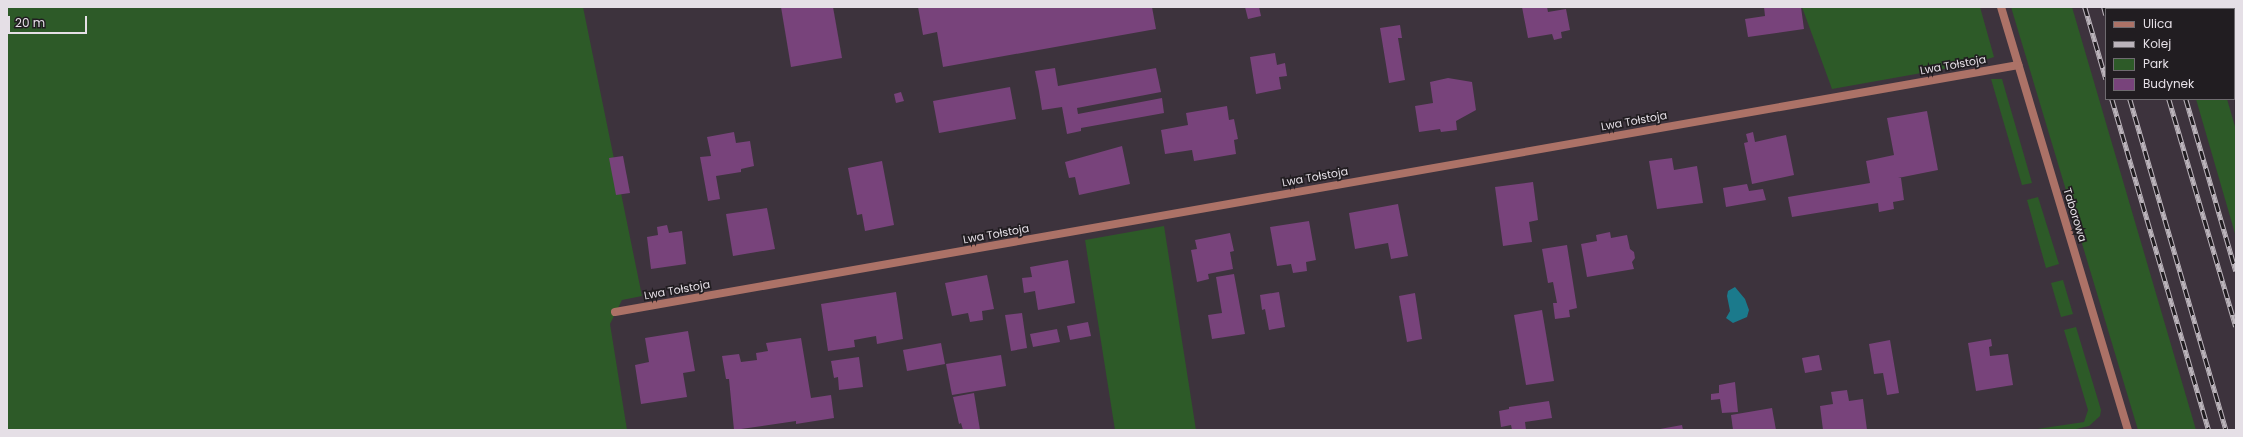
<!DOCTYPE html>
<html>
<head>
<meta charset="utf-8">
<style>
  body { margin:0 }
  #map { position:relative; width:2243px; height:437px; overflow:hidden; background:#3d333d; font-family:Poppins,sans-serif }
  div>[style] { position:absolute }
  .green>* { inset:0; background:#2d5a28 }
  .water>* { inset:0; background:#1b7a8c }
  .building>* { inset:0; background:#78437b }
  .minor>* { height:8px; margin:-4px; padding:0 4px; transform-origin:4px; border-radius:4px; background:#ac7267 }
  .rail>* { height:4.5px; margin-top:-2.25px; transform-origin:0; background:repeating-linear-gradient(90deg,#211d21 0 9px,#bbb4bb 0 18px); box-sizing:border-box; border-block:1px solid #bbb4bb }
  span { translate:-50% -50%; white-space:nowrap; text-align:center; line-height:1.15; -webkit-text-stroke:3.5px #211d21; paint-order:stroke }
  .street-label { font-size:11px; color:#e5dfe6 }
  .frame { position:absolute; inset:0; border:8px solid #e5dfe6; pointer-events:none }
  .legend { position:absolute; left:2105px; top:8px; width:130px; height:92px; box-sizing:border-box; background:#211d21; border:1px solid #6f6b70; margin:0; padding:5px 7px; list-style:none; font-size:12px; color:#e5dfe6 }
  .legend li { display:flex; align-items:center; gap:8px; height:20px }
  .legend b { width:20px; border:1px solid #6f6b70 }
  .scale { position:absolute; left:8px; top:16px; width:79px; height:18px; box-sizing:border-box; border:2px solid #e5dfe6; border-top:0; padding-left:5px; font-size:12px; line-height:14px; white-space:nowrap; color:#e5dfe6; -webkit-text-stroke:3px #211d21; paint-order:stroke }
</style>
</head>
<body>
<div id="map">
  <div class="green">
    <i style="clip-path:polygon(7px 7px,583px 7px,642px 296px,622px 300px,610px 324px,627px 430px,7px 430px)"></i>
    <i style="clip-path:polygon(1802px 7px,1980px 7px,1994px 57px,1972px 64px,1832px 89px)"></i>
    <i style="clip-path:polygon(2011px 7px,2072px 7px,2196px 430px,2138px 430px)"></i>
    <i style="clip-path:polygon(1991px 79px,2002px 79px,2032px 183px,2022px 185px)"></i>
    <i style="clip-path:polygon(2196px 99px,2227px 99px,2236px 130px,2236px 237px)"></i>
    <i style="clip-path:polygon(2038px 197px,2059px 264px,2046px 268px,2027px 200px)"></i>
    <i style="clip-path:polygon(1164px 226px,1196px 430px,1115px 430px,1085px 240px)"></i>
    <i style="clip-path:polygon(2063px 280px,2073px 314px,2061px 317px,2051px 283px)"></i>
    <i style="clip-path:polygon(2076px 327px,2101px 410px,2100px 416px,2089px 426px,2076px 429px,2031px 430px,2084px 422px,2088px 410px,2064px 330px)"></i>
  </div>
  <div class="water">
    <i style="clip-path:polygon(1735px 287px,1745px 299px,1749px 310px,1747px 317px,1733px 323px,1726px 318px,1730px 311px,1727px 296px,1728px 291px)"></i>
  </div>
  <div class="building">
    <i style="clip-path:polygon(781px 7px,833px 7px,842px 58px,791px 67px)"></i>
    <i style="clip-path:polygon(918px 7px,1152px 7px,1156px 29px,943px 67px,937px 32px,923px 35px)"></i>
    <i style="clip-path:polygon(1245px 7px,1259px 7px,1261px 16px,1248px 19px)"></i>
    <i style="clip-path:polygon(1522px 7px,1547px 7px,1548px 12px,1566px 9px,1570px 30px,1561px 32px,1562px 38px,1554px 40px,1552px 34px,1528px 38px)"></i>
    <i style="clip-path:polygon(1764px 7px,1801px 7px,1804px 29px,1748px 37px,1745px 19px,1765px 16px)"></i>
    <i style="clip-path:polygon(1400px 25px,1402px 38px,1398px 38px,1405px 80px,1389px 83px,1380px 28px)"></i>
    <i style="clip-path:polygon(1275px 53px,1277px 65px,1285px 63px,1287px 76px,1279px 77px,1281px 89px,1256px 94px,1250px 57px)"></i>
    <i style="clip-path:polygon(1055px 68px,1058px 86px,1156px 68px,1161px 92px,1077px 108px,1078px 114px,1162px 98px,1164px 113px,1081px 128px,1081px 131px,1067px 134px,1062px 107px,1042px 110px,1039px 91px,1035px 71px)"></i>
    <i style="clip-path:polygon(1448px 78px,1472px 82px,1476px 110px,1456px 121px,1457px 130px,1441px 132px,1440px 129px,1419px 132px,1415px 106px,1433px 103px,1430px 82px)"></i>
    <i style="clip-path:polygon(1010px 87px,1016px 119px,939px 133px,933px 101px)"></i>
    <i style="clip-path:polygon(901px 92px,904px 101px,896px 103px,894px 94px)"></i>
    <i style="clip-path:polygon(1227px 106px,1229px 120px,1234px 119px,1238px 139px,1234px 140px,1236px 154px,1194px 161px,1192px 150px,1165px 154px,1161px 130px,1188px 125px,1186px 113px)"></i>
    <i style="clip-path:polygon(1927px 111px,1938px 170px,1898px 178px,1901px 178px,1904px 200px,1893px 202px,1894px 209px,1879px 212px,1878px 203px,1792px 217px,1788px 197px,1870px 183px,1866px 161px,1894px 155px,1887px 118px)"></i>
    <i style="clip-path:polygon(734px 132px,736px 143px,750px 141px,754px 166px,741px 169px,741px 172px,716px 176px,720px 199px,708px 201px,700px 157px,711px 156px,707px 137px)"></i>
    <i style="clip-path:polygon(1753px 132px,1755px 142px,1786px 135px,1794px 175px,1752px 184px,1744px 143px,1748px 142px,1746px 134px)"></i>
    <i style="clip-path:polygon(1122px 146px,1130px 184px,1079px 195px,1075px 177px,1069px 178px,1065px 162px)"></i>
    <i style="clip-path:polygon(623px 156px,630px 193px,616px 195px,609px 158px)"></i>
    <i style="clip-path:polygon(1672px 158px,1674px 170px,1697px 166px,1703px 203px,1657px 209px,1649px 161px)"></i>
    <i style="clip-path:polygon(882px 161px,894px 225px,865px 231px,862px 214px,857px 215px,848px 168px)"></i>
    <i style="clip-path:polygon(1533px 182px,1538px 220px,1529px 222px,1532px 242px,1503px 246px,1495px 187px)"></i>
    <i style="clip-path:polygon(1747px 184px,1749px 191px,1763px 189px,1766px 200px,1726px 207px,1723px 188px)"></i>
    <i style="clip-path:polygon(1398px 204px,1408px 256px,1391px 259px,1388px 243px,1355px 249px,1349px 213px)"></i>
    <i style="clip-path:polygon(767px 208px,775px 249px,733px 256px,726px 214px)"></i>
    <i style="clip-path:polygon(1309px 221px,1316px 260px,1306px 262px,1307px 271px,1293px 273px,1291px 264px,1277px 266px,1270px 227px)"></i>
    <i style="clip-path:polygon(667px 225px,669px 233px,682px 231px,686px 264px,651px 269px,647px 237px,658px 235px,657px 227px)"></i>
    <i style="clip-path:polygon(1610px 232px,1611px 238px,1627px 235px,1630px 249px,1634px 252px,1635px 258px,1632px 262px,1634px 269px,1587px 277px,1581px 244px,1597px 241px,1596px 235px)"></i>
    <i style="clip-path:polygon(1230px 233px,1234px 251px,1230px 252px,1233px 269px,1208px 274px,1209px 279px,1197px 282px,1191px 250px,1197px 249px,1195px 240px)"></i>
    <i style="clip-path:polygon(1567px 245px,1577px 308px,1569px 310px,1570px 317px,1555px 319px,1553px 303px,1557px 303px,1553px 282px,1548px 283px,1542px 249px)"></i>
    <i style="clip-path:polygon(1068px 260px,1075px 303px,1038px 310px,1035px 291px,1024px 293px,1022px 278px,1032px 277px,1030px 267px)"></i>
    <i style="clip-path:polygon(1234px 274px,1245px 334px,1212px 339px,1208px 315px,1222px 313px,1216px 277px)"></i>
    <i style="clip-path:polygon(987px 275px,994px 309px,982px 311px,983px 320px,970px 322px,968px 313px,952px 316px,945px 283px)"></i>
    <i style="clip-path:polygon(896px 292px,903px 339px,877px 344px,876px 336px,854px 340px,855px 347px,828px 351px,821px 304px)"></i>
    <i style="clip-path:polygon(1279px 292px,1285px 327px,1269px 330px,1265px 309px,1262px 310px,1260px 295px)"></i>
    <i style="clip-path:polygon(1415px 293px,1422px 339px,1407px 342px,1399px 296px)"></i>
    <i style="clip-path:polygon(1542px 310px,1554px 381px,1526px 385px,1514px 315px)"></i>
    <i style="clip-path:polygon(1022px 313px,1027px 348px,1011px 351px,1005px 315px)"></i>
    <i style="clip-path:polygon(1088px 322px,1091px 336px,1070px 340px,1067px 326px)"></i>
    <i style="clip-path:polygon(1057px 329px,1060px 342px,1033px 347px,1030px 334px)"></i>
    <i style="clip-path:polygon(688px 331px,695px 371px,683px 373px,687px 397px,641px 404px,635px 365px,649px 362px,645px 338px)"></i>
    <i style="clip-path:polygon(801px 338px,811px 398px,831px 395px,834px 418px,796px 424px,796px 421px,734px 430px,729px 379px,726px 379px,722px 356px,739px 354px,741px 362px,757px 360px,756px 353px,768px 351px,766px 343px)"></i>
    <i style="clip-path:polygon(1991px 339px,1992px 346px,1989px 347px,1990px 356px,2008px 354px,2013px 385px,1976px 391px,1968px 343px)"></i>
    <i style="clip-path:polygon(1890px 340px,1899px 393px,1887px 395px,1883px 373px,1874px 374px,1869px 344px)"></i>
    <i style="clip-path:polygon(941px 343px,945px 364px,907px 371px,903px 350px)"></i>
    <i style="clip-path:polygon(1001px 355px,1006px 386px,952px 395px,946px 364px)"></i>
    <i style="clip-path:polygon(1819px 355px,1822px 370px,1805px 373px,1802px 358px)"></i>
    <i style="clip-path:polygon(859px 357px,863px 387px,839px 390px,838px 377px,834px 378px,831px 361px)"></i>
    <i style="clip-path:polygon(1735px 382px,1738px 412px,1722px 413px,1720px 399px,1711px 400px,1711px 394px,1719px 393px,1719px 385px)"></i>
    <i style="clip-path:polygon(1847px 390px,1849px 401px,1863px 399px,1867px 430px,1823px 430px,1820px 406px,1833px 404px,1831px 392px)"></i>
    <i style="clip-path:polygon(974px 393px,980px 430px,963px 430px,961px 423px,959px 424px,953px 397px)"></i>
    <i style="clip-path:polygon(1549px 401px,1552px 418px,1525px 422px,1526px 430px,1512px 430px,1511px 425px,1501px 427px,1499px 411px,1509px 409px,1509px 407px)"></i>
    <i style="clip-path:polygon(1772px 408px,1776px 430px,1733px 430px,1731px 415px)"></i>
    <i style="clip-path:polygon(1682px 425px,1683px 430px,1660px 430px,1660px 429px)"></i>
  </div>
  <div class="minor">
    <i style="left:2001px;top:7px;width:442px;rotate:73.3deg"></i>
    <i style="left:615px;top:312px;width:1425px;rotate:-9.98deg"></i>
  </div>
  <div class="rail">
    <i style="left:2085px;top:7px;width:75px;rotate:73.7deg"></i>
    <i style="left:2104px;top:7px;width:8px;rotate:76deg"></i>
    <i style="left:2143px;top:7px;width:2px;rotate:90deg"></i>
    <i style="left:2159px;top:7px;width:2px;rotate:90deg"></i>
    <i style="left:2112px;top:99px;width:345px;rotate:73.7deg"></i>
    <i style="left:2130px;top:99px;width:345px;rotate:73.8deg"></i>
    <i style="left:2169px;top:99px;width:237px;rotate:73.6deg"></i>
    <i style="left:2186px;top:99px;width:179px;rotate:73.8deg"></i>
  </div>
  <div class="street-label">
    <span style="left:1953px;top:65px;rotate:-10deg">Lwa Tołstoja</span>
    <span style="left:1634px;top:121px;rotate:-10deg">Lwa Tołstoja</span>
    <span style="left:1315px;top:177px;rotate:-10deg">Lwa Tołstoja</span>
    <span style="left:2075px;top:215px;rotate:73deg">Taborowa</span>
    <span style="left:996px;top:234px;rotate:-10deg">Lwa Tołstoja</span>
    <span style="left:677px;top:290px;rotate:-10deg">Lwa Tołstoja</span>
  </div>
  <div class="frame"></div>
  <ul class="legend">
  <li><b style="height:5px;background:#ac7267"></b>Ulica</li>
  <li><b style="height:5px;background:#bbb4bb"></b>Kolej</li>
  <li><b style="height:11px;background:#2d5a28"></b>Park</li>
  <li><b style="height:11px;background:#78437b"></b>Budynek</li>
  </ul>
  <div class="scale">20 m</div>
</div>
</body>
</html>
